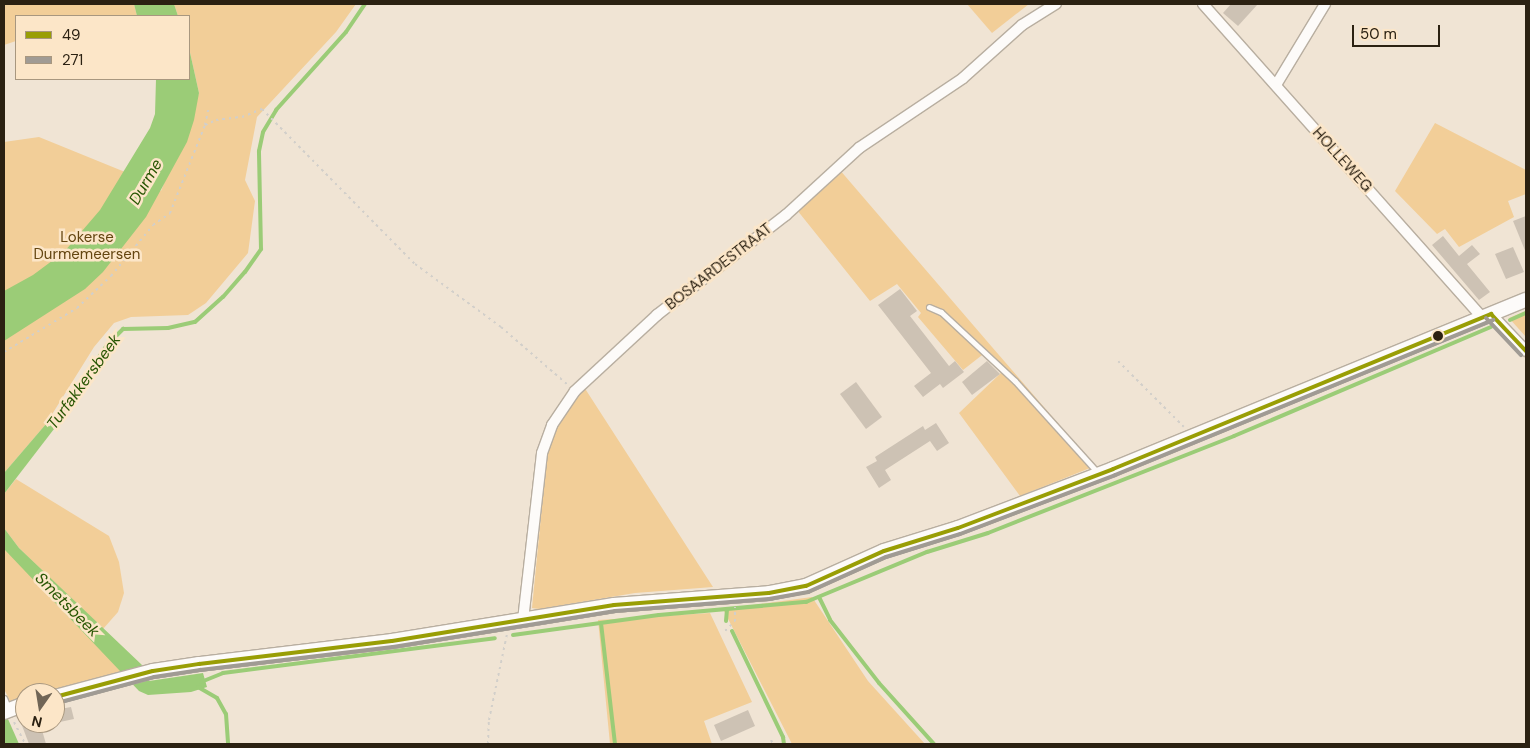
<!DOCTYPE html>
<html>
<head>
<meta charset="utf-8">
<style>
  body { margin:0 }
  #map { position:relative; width:1530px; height:748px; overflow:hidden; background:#f0e4d4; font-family:"DM Sans",sans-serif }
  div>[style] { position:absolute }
  .green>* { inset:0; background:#f2ce98 }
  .water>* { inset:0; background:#9bcc77 }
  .stream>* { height:4px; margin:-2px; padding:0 2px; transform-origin:2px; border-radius:2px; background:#9bcc77 }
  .building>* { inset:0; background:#cdc2b4 }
  .path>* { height:2px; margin-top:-1px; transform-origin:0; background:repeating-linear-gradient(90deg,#d2cfca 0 2.5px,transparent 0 6.5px) }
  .roads { filter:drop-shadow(1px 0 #b8aea0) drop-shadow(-1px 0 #b8aea0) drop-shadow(0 1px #b8aea0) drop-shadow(0 -1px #b8aea0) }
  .lane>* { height:5px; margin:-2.5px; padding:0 2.5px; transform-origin:2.5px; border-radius:2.5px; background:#fdfbf9 }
  .street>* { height:10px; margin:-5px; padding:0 5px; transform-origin:5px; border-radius:5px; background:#fdfbf9 }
  .secondary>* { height:14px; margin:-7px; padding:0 7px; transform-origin:7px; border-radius:7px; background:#fdfbf9 }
  .bus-1>* { height:4px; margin:-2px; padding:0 2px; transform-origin:2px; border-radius:2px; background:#999e05 }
  .bus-2>* { height:4px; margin:-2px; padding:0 2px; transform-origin:2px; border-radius:2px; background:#a09b94 }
  .dots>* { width:14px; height:14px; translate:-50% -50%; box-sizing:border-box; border:2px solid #fce6c8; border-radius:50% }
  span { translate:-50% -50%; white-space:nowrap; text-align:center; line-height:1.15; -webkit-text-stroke:5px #fce6c8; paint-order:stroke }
  .street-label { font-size:15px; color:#2b2112 }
  .park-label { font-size:15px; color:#644510 }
  .water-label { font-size:16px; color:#285603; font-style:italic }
  .frame { position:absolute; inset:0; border:5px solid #2b2112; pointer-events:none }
  .legend { position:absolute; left:15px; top:15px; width:175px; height:65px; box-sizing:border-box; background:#fce6c8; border:1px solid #a8977f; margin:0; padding:6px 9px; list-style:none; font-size:15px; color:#2b2112 }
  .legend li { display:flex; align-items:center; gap:10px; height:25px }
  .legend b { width:25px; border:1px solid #a8977f }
  .north { position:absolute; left:15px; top:683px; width:50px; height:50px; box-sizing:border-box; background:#fce6c8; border:1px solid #a8977f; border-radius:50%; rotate:193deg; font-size:14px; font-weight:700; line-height:20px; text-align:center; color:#2b2112 }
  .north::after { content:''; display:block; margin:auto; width:18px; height:22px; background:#706556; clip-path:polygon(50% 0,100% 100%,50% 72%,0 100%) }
  .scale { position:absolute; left:1352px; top:25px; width:88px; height:22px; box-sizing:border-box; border:2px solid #2b2112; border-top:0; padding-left:6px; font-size:15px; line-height:18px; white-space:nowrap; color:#2b2112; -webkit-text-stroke:4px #fce6c8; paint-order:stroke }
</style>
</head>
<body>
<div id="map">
  <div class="green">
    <i style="clip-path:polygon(4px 4px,134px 4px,137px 16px,16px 16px,16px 41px,4px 45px)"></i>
    <i style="clip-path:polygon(174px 4px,356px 4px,336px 32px,257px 117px,245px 180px,255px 201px,248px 253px,206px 303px,188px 315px,131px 317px,114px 323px,94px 347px,46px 424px,4px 473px,4px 142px,39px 137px,125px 172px,161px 191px,199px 93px,189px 48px,189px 16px,178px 16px)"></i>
    <i style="clip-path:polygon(967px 4px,1029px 4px,992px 33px)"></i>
    <i style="clip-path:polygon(1435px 123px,1526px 170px,1526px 194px,1508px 201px,1514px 217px,1459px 247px,1445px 229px,1437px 234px,1395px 191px)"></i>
    <i style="clip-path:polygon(839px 169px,992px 347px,1095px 466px,1020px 496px,959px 413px,1002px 372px,986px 352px,963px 370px,918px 317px,921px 313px,897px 284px,870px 301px,797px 210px)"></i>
    <i style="clip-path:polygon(1526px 311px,1526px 337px,1509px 318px)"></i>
    <i style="clip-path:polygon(584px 387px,713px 587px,635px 593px,539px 609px,532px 608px,548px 445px,560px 418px)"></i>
    <i style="clip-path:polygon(16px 479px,109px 536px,119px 562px,124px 593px,118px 612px,103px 629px,19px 548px,4px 528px,4px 494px)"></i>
    <i style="clip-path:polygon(4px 549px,18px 562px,122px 672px,41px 693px,25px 693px,25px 697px,10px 701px,4px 689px)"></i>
    <i style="clip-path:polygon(812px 597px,868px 681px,925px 744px,792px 744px,723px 609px)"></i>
    <i style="clip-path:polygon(710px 613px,752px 702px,704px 721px,712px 744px,610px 744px,598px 620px)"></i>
  </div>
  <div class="water">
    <i style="clip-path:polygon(134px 4px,174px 4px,178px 16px,137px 16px)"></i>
    <i style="clip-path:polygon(189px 48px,199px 93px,194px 120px,187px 142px,146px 217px,103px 272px,85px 289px,4px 341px,4px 291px,33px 275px,64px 252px,100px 210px,150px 128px,155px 114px,156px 79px,189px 79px)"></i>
    <i style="clip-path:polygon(46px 424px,54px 429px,4px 494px,4px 473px)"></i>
    <i style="clip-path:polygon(4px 528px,19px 548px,142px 665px,149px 681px,203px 673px,207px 687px,191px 692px,148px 695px,139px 691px,4px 549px)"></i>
    <i style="clip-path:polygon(8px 719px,19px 744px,4px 744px,4px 719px)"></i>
  </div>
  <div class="stream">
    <i style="left:1510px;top:320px;width:17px;rotate:-24deg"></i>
    <i style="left:49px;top:431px;width:104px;rotate:-56deg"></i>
    <i style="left:107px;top:345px;width:23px;rotate:-45deg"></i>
    <i style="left:123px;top:329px;width:45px;rotate:-1.3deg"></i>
    <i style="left:168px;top:328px;width:28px;rotate:-13deg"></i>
    <i style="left:195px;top:322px;width:38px;rotate:-42deg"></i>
    <i style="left:223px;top:297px;width:33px;rotate:-49deg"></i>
    <i style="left:245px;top:272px;width:28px;rotate:-55deg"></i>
    <i style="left:261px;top:249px;width:98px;rotate:-91.2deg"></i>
    <i style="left:259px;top:151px;width:19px;rotate:-78deg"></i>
    <i style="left:263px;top:132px;width:26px;rotate:-59deg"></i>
    <i style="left:276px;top:110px;width:105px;rotate:-48.1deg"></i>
    <i style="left:346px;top:32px;width:34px;rotate:-56deg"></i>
    <i style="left:819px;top:597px;width:25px;rotate:64deg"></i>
    <i style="left:830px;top:620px;width:80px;rotate:52.1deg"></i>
    <i style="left:879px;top:683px;width:82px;rotate:48deg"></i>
    <i style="left:726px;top:621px;width:11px;rotate:-85deg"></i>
    <i style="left:601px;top:623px;width:122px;rotate:83.4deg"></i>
    <i style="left:732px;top:631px;width:118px;rotate:64.3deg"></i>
    <i style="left:783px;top:737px;width:7px;rotate:82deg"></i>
    <i style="left:513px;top:635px;width:147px;rotate:-7.8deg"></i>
    <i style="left:659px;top:615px;width:148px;rotate:-5.1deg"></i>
    <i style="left:806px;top:602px;width:131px;rotate:-22.5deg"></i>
    <i style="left:927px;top:552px;width:64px;rotate:-17.3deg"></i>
    <i style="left:988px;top:533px;width:264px;rotate:-21.5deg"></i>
    <i style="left:1234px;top:436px;width:279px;rotate:-23deg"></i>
    <i style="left:201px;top:682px;width:24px;rotate:-22deg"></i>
    <i style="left:223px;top:673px;width:274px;rotate:-7.3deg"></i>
    <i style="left:198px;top:687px;width:22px;rotate:30deg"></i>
    <i style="left:217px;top:698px;width:18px;rotate:61deg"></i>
    <i style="left:226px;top:714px;width:30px;rotate:86deg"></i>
  </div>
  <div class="building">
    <i style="clip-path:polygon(1231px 4px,1258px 4px,1238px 26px,1223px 13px)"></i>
    <i style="clip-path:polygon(1526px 216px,1526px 253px,1513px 221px)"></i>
    <i style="clip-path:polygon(1443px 236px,1459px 256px,1472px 245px,1480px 254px,1467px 264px,1490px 292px,1479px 300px,1432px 245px)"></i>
    <i style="clip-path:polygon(1513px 247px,1524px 272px,1506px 279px,1495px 254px)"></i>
    <i style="clip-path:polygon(900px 289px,917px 311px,910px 316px,949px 366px,955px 361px,964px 372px,943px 388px,940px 384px,923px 397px,914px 386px,931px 373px,878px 305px)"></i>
    <i style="clip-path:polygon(987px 361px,1000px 374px,972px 395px,962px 382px)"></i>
    <i style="clip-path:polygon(856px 382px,882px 417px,866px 429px,840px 394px)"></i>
    <i style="clip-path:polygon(936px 423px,949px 443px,937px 451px,930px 441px,885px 470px,891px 480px,879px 488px,866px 467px,877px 461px,875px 457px,923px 426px,925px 430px)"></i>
    <i style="clip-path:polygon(71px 707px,74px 719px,55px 723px,55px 710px)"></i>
    <i style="clip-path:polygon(748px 710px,755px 726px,721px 741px,714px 725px)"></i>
    <i style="clip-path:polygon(21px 723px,40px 723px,46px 744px,29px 744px)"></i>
  </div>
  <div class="path">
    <i style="left:205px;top:125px;width:12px;rotate:-24deg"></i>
    <i style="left:216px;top:120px;width:26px;rotate:-7deg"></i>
    <i style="left:242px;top:117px;width:22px;rotate:-22deg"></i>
    <i style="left:262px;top:109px;width:218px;rotate:45.4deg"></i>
    <i style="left:415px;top:264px;width:107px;rotate:36.2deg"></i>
    <i style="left:501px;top:327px;width:89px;rotate:40.9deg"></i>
    <i style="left:4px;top:352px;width:85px;rotate:-31.1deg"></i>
    <i style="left:77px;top:308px;width:47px;rotate:-43.3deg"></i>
    <i style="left:111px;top:276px;width:66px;rotate:-50.5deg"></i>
    <i style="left:153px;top:225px;width:21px;rotate:-35deg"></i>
    <i style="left:170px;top:213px;width:95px;rotate:-68.3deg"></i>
    <i style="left:205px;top:125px;width:19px;rotate:-78deg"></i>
    <i style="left:1118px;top:361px;width:93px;rotate:45deg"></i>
    <i style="left:725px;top:631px;width:14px;rotate:-45deg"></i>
    <i style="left:735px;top:621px;width:14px;rotate:-90deg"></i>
    <i style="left:14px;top:722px;width:25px;rotate:63deg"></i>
    <i style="left:771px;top:740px;width:4px;rotate:63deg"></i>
    <i style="left:488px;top:744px;width:24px;rotate:-88deg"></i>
    <i style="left:489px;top:720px;width:88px;rotate:-78.2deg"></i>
  </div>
  <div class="roads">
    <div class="lane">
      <i style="left:929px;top:307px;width:13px;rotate:23deg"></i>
      <i style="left:941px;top:312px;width:101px;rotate:43deg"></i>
      <i style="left:1015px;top:381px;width:125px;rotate:47.9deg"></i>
      <i style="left:4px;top:698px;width:13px;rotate:67deg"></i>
    </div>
    <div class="street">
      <i style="left:1203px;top:4px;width:419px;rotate:48.3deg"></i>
      <i style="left:1276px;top:85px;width:95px;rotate:-58.8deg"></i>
      <i style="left:1491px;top:314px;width:51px;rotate:46.6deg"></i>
      <i style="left:523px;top:620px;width:168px;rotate:-83.5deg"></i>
      <i style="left:542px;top:453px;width:30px;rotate:-70deg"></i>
      <i style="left:552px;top:425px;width:41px;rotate:-55.9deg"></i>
      <i style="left:575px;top:391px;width:112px;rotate:-42.8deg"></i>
      <i style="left:657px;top:315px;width:163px;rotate:-37.8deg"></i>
      <i style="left:786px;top:215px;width:99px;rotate:-42.5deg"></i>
      <i style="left:859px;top:148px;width:125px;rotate:-33.9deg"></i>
      <i style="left:963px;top:78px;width:79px;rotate:-41.9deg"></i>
      <i style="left:1022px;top:25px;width:40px;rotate:-32deg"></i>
    </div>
    <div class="secondary">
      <i style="left:55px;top:697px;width:101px;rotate:-14.9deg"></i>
      <i style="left:153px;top:671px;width:47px;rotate:-8.7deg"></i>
      <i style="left:199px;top:664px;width:194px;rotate:-6.8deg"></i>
      <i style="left:392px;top:641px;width:225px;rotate:-9.2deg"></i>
      <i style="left:614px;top:605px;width:155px;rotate:-4.4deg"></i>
      <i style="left:769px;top:593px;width:38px;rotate:-11deg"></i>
      <i style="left:806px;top:586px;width:85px;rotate:-24.2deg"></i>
      <i style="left:884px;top:551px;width:77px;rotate:-17.3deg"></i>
      <i style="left:958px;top:528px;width:166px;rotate:-20.8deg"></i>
      <i style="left:1113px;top:469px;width:446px;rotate:-22.3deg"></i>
      <i style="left:4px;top:712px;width:22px;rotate:-21deg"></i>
    </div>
  </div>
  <div class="bus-1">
    <i style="left:1491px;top:314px;width:51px;rotate:46.6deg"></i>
    <i style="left:55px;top:697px;width:101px;rotate:-14.9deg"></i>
    <i style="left:153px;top:671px;width:47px;rotate:-8.7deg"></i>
    <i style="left:199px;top:664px;width:194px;rotate:-6.8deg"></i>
    <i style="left:392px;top:641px;width:225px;rotate:-9.2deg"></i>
    <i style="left:614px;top:605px;width:155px;rotate:-4.4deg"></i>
    <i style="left:769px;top:593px;width:38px;rotate:-11deg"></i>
    <i style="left:806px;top:586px;width:85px;rotate:-24.2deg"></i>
    <i style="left:884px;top:551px;width:77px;rotate:-17.3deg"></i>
    <i style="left:958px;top:528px;width:166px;rotate:-20.8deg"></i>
    <i style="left:1113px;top:469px;width:409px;rotate:-22.3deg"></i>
  </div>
  <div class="bus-2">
    <i style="left:1486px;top:318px;width:51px;rotate:46.6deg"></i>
    <i style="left:57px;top:703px;width:100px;rotate:-15deg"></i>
    <i style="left:154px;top:677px;width:47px;rotate:-8.7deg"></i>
    <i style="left:200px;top:670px;width:194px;rotate:-6.8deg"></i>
    <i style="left:393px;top:647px;width:225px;rotate:-9.2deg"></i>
    <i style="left:615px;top:611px;width:154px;rotate:-4.5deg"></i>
    <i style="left:769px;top:599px;width:40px;rotate:-10deg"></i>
    <i style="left:808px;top:592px;width:85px;rotate:-24.2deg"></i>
    <i style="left:886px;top:557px;width:77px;rotate:-17.3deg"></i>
    <i style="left:960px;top:534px;width:166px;rotate:-20.8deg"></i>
    <i style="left:1115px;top:475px;width:409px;rotate:-22.3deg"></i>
  </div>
  <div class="dots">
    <i style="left:1438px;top:336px;background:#2b2112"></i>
  </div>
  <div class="street-label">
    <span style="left:1342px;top:160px;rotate:48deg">HOLLEWEG</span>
    <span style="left:719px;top:267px;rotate:-38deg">BOSAARDESTRAAT</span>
  </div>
  <div class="park-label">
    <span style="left:87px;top:246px">Lokerse<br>Durmemeersen</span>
  </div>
  <div class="water-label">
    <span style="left:146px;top:182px;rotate:-60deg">Durme</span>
    <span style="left:84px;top:382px;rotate:-54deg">Turfakkersbeek</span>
    <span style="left:67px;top:605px;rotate:45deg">Smetsbeek</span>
  </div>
  <div class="frame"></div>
  <ul class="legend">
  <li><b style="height:6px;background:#999e05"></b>49</li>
  <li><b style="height:6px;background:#a09b94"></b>271</li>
  </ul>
  <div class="north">N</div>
  <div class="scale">50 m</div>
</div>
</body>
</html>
